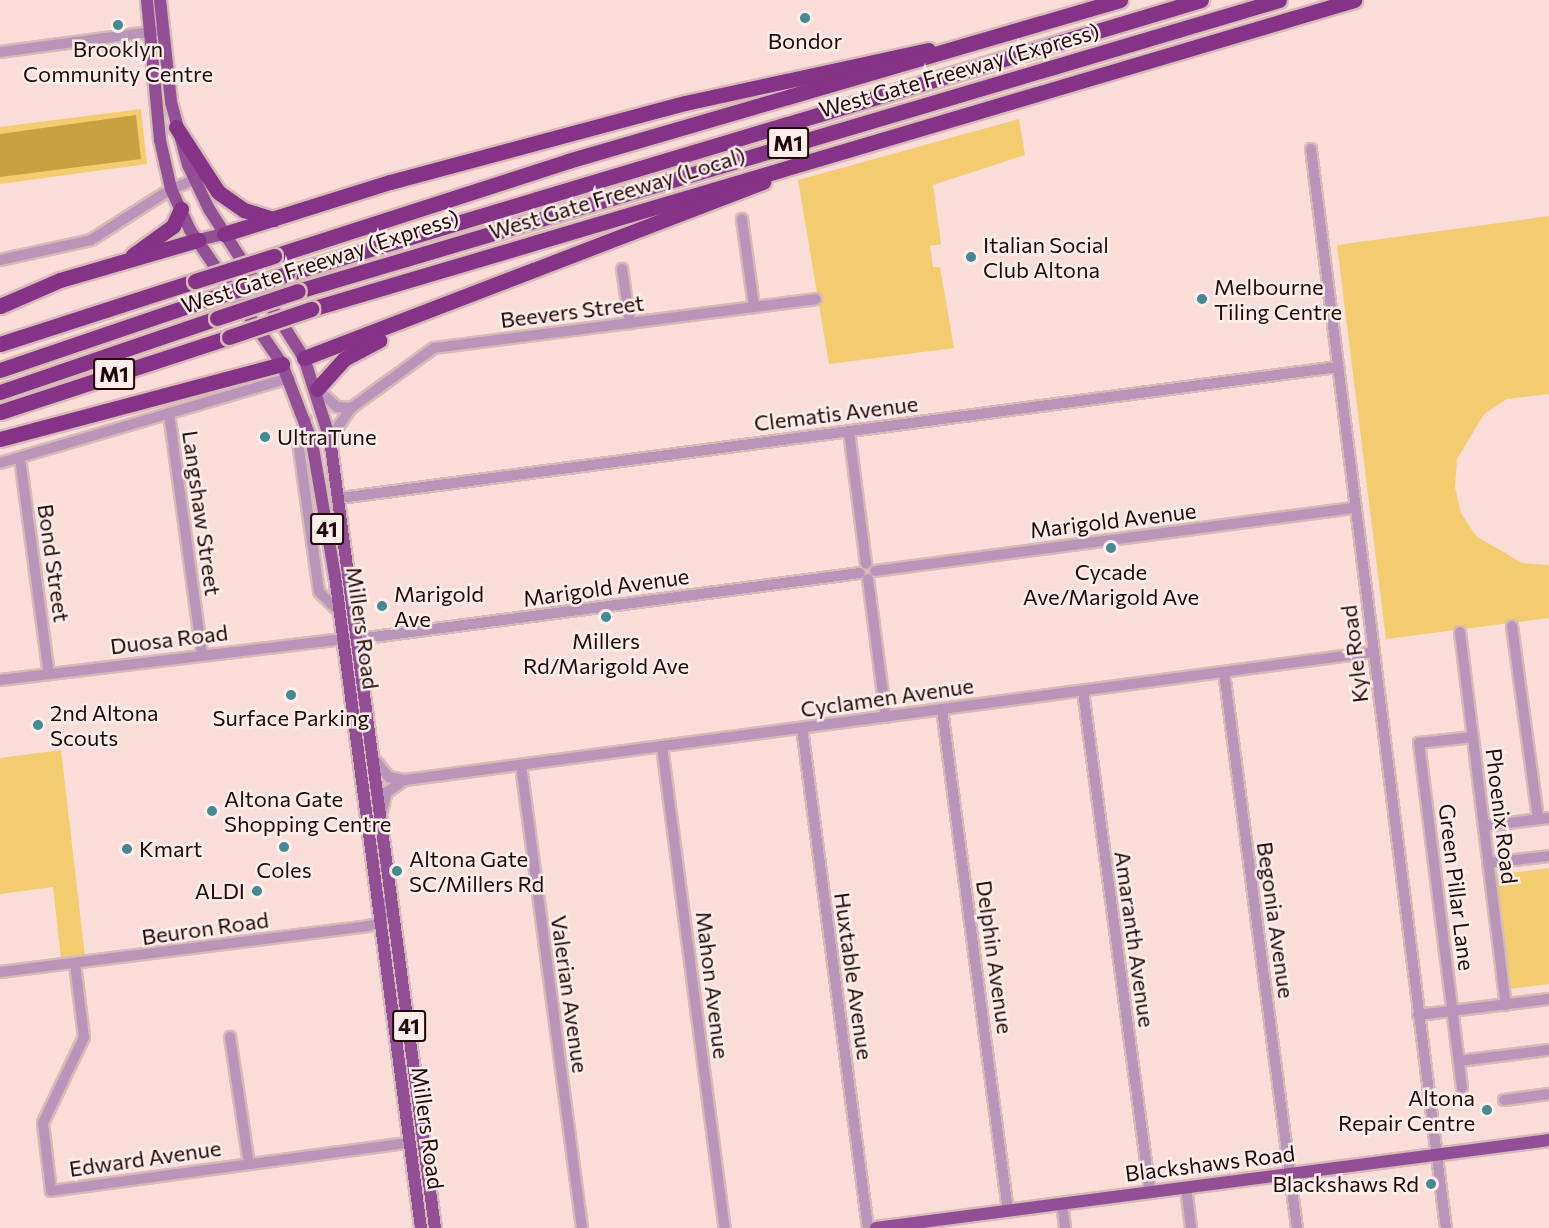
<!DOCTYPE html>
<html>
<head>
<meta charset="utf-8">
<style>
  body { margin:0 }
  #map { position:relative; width:1549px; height:1228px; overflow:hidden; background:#fadcd8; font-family:Commissioner,sans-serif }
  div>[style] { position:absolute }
  .green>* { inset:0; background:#f4cc70 }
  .forest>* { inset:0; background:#c9a140 }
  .roads { filter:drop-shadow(2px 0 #d7bab7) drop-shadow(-2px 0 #d7bab7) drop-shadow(0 2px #d7bab7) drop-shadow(0 -2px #d7bab7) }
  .minor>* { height:10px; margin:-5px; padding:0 5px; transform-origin:5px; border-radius:5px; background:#ba95ba }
  .major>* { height:12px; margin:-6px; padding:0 6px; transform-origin:6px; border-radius:6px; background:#934f95 }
  .highway>* { height:15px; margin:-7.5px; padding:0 7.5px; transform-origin:7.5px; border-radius:7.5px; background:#843387 }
  .bridges { filter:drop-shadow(2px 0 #d7bab7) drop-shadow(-2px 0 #d7bab7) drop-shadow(0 2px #d7bab7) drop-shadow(0 -2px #d7bab7) }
  .highway-bridge>* { height:15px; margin:-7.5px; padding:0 7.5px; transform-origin:7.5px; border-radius:7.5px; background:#843387 }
  .dots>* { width:16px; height:16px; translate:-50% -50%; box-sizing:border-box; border:3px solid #fdedeb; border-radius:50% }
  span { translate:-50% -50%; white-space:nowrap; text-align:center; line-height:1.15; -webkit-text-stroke:5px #fdedeb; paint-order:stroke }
  .shield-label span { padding:2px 4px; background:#fdedeb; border:2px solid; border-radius:4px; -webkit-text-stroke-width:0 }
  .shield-label { font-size:21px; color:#210908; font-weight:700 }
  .poi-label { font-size:22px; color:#210908 }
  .left { translate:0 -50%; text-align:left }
  .right { translate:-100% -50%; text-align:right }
  .street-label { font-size:22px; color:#210908 }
</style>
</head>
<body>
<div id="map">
  <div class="green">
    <i style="clip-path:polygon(141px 109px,147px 164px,0 184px,0 127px)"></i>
    <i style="clip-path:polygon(1019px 119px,1025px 155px,933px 185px,941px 244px,930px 246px,933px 267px,940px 267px,954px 348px,829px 364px,798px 180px)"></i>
    <i style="clip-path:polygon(1549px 216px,1549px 394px,1507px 399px,1484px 414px,1457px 459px,1455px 487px,1461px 513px,1476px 536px,1522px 563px,1549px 565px,1549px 618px,1386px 639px,1337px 245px)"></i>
    <i style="clip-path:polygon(61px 750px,85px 957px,61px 959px,53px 887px,0 894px,0 758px)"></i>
    <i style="clip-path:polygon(1549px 868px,1549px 984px,1509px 989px,1494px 875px)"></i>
  </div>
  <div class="forest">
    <i style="clip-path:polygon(136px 115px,141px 159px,0 177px,0 134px)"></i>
  </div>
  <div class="roads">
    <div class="minor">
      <i style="left:0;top:52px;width:158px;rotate:-7.6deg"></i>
      <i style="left:1311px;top:149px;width:1087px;rotate:82.87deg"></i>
      <i style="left:742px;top:219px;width:89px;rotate:82.2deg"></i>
      <i style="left:0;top:260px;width:93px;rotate:-12.4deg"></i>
      <i style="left:91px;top:240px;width:95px;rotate:-32.5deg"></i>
      <i style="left:171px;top:189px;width:33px;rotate:-21deg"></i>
      <i style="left:622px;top:269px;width:55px;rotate:81.6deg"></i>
      <i style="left:317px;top:389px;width:27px;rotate:42deg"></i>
      <i style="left:337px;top:407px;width:14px;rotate:4deg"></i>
      <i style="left:169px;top:413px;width:243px;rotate:82.2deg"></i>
      <i style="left:306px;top:420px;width:23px;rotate:110deg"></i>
      <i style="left:298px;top:442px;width:151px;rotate:82deg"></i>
      <i style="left:319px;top:592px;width:28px;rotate:44deg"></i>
      <i style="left:849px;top:431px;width:134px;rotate:82.7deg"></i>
      <i style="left:330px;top:439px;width:37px;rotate:-56deg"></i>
      <i style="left:351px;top:408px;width:102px;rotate:-35.9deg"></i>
      <i style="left:434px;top:348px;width:385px;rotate:-7.3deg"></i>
      <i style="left:20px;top:458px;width:218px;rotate:82.4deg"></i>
      <i style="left:0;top:463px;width:301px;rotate:-16.4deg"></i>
      <i style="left:340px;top:498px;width:1007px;rotate:-7.48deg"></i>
      <i style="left:875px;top:571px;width:485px;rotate:-7.5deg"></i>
      <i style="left:868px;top:579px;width:139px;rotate:82.6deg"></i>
      <i style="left:1512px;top:626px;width:195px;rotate:82.3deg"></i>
      <i style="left:1460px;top:632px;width:376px;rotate:83deg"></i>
      <i style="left:358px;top:639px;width:506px;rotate:-7.49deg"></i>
      <i style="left:1224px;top:672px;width:561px;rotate:82.52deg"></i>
      <i style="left:0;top:680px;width:345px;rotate:-6.8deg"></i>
      <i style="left:1083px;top:691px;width:505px;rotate:82.38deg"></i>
      <i style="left:942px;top:709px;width:506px;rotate:82.51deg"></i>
      <i style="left:802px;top:728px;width:504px;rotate:82.48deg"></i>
      <i style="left:662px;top:746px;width:486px;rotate:82.6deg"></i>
      <i style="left:375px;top:760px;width:22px;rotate:51deg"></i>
      <i style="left:389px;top:777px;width:16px;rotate:11deg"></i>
      <i style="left:405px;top:780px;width:976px;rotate:-7.53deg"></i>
      <i style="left:521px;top:765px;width:467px;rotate:82.5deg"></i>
      <i style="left:381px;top:814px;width:23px;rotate:-75deg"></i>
      <i style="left:387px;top:792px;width:22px;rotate:-34deg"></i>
      <i style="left:1484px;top:826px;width:65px;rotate:-7deg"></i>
      <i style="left:1488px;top:863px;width:61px;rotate:-6.5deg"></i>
      <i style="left:75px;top:964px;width:74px;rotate:83deg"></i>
      <i style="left:84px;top:1037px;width:95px;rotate:115.5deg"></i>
      <i style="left:43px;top:1123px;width:68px;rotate:83.3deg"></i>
      <i style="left:51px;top:1191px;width:360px;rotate:-7.7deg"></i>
      <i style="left:0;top:972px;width:371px;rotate:-7.1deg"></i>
      <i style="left:368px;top:926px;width:13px;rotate:-13deg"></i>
      <i style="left:381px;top:923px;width:26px;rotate:-72deg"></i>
      <i style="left:1418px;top:1015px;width:132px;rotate:-7deg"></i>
      <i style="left:230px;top:1037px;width:128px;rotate:81.5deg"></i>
      <i style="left:1459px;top:1061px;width:91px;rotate:-7deg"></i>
      <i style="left:1462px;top:1088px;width:348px;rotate:-97.1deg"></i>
      <i style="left:1419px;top:743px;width:54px;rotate:-6.3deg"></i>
      <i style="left:1504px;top:1100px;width:45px;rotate:-7.6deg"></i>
      <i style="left:1186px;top:1187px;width:41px;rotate:83deg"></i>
      <i style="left:1062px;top:1203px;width:25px;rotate:83deg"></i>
    </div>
    <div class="major">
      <i style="left:147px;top:0;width:141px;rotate:84.7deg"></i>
      <i style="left:160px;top:140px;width:50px;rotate:77.3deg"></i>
      <i style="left:171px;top:189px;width:45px;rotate:65.1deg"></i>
      <i style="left:190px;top:230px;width:163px;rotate:55.5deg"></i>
      <i style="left:282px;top:364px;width:84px;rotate:69deg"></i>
      <i style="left:312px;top:442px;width:136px;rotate:80.3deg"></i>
      <i style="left:335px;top:576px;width:658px;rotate:82.49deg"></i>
      <i style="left:160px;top:0;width:103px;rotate:83.8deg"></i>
      <i style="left:171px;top:102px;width:65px;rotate:74.9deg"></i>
      <i style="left:188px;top:165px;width:49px;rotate:64.5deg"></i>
      <i style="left:209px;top:209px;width:177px;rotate:57.5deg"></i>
      <i style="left:304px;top:358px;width:85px;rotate:72.2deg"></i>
      <i style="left:330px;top:439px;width:796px;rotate:82.42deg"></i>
      <i style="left:198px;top:240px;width:27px;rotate:-13deg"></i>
      <i style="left:876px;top:1228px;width:679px;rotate:-7.45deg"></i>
    </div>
    <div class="highway">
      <i style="left:176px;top:127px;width:77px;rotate:57.1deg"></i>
      <i style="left:218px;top:192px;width:32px;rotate:35deg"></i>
      <i style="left:244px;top:210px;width:31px;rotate:17deg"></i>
      <i style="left:224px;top:234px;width:174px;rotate:-17.4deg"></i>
      <i style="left:390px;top:182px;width:305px;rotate:-15deg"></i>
      <i style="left:685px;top:103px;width:249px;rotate:-12.3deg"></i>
      <i style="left:133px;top:255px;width:49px;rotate:-35.9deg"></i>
      <i style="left:173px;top:226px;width:19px;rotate:-65deg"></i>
      <i style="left:274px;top:256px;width:309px;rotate:-17.9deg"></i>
      <i style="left:568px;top:161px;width:575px;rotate:-16.26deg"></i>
      <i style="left:287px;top:274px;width:954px;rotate:-16.69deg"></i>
      <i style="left:298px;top:291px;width:1023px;rotate:-16.52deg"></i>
      <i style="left:0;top:306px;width:65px;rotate:-23.4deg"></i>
      <i style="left:60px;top:280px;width:144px;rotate:-16.2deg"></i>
      <i style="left:311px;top:309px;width:1088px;rotate:-16.5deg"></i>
      <i style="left:0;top:344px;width:205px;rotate:-17.9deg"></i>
      <i style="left:304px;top:358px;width:492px;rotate:-21deg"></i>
      <i style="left:0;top:370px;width:218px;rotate:-18.8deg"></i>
      <i style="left:317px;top:389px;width:40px;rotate:-48deg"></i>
      <i style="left:344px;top:359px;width:40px;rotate:-28deg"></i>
      <i style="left:0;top:392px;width:229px;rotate:-18.8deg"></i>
      <i style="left:0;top:412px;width:241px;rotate:-18.1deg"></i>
      <i style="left:0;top:439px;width:292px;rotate:-14.9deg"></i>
    </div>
  </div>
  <div class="bridges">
    <div class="highway-bridge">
      <i style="left:195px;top:281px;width:83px;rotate:-17.6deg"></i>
      <i style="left:206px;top:300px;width:85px;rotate:-17.8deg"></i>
      <i style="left:217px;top:318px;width:85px;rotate:-18.4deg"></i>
      <i style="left:229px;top:337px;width:87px;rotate:-18.9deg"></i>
    </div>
  </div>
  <div class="dots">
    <i style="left:805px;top:18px;background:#438a93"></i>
    <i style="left:118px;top:25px;background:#438a93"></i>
    <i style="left:971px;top:257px;background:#438a93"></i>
    <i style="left:1202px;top:299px;background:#438a93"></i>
    <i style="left:265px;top:437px;background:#438a93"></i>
    <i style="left:1111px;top:548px;background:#438a93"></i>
    <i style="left:382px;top:606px;background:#438a93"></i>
    <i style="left:606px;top:617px;background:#438a93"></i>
    <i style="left:291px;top:695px;background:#438a93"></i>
    <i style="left:38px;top:725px;background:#438a93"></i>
    <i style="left:212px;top:811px;background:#438a93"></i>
    <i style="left:284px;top:847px;background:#438a93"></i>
    <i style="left:127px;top:849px;background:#438a93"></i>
    <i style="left:397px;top:871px;background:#438a93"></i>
    <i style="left:257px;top:891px;background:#438a93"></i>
    <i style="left:1487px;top:1110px;background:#438a93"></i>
    <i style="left:1431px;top:1184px;background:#438a93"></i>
  </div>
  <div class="shield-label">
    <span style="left:788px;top:143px">M1</span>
    <span style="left:114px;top:374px">M1</span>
    <span style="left:327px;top:529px">41</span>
    <span style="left:409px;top:1026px">41</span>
  </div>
  <div class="poi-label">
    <span style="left:805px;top:41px">Bondor</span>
    <span style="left:118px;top:61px">Brooklyn<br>Community Centre</span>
    <span class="left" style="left:983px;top:257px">Italian Social<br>Club Altona</span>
    <span class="left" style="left:1214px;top:299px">Melbourne<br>Tiling Centre</span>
    <span class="left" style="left:277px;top:437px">UltraTune</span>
    <span style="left:1111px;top:584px">Cycade<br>Ave/Marigold Ave</span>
    <span class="left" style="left:394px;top:606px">Marigold<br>Ave</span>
    <span style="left:606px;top:653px">Millers<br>Rd/Marigold Ave</span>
    <span class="left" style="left:50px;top:725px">2nd Altona<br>Scouts</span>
    <span style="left:291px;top:718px">Surface Parking</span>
    <span class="left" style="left:224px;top:811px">Altona Gate<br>Shopping Centre</span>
    <span class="left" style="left:139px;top:849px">Kmart</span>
    <span class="left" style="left:409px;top:871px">Altona Gate<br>SC/Millers Rd</span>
    <span style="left:284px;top:870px">Coles</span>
    <span class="right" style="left:245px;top:891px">ALDI</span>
    <span class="right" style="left:1475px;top:1110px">Altona<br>Repair Centre</span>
    <span class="right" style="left:1419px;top:1184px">Blackshaws Rd</span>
  </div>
  <div class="street-label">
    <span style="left:959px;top:70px;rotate:-16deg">West Gate Freeway (Express)</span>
    <span style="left:617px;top:193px;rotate:-17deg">West Gate Freeway (Local)</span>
    <span style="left:320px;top:261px;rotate:-18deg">West Gate Freeway (Express)</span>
    <span style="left:572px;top:311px;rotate:-7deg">Beevers Street</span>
    <span style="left:836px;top:413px;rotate:-7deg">Clematis Avenue</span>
    <span style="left:202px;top:513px;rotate:82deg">Langshaw Street</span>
    <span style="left:1113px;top:520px;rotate:-7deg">Marigold Avenue</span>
    <span style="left:54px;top:563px;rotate:82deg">Bond Street</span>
    <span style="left:606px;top:587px;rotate:-8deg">Marigold Avenue</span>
    <span style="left:363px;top:628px;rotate:82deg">Millers Road</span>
    <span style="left:169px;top:639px;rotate:-7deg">Duosa Road</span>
    <span style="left:1354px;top:654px;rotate:-97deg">Kyle Road</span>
    <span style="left:887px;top:697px;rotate:-8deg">Cyclamen Avenue</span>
    <span style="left:1502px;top:816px;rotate:83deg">Phoenix Road</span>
    <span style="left:1457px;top:887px;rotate:83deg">Green Pillar Lane</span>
    <span style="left:1276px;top:920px;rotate:82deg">Begonia Avenue</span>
    <span style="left:205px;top:928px;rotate:-8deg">Beuron Road</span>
    <span style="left:1135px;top:939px;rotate:82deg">Amaranth Avenue</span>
    <span style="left:995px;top:957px;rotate:82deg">Delphin Avenue</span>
    <span style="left:854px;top:976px;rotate:82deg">Huxtable Avenue</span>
    <span style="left:713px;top:985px;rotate:83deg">Mahon Avenue</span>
    <span style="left:570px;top:994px;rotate:82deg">Valerian Avenue</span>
    <span style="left:428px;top:1128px;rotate:82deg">Millers Road</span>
    <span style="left:145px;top:1158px;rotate:-8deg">Edward Avenue</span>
    <span style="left:1210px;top:1163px;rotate:-7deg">Blackshaws Road</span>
  </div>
</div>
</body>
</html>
